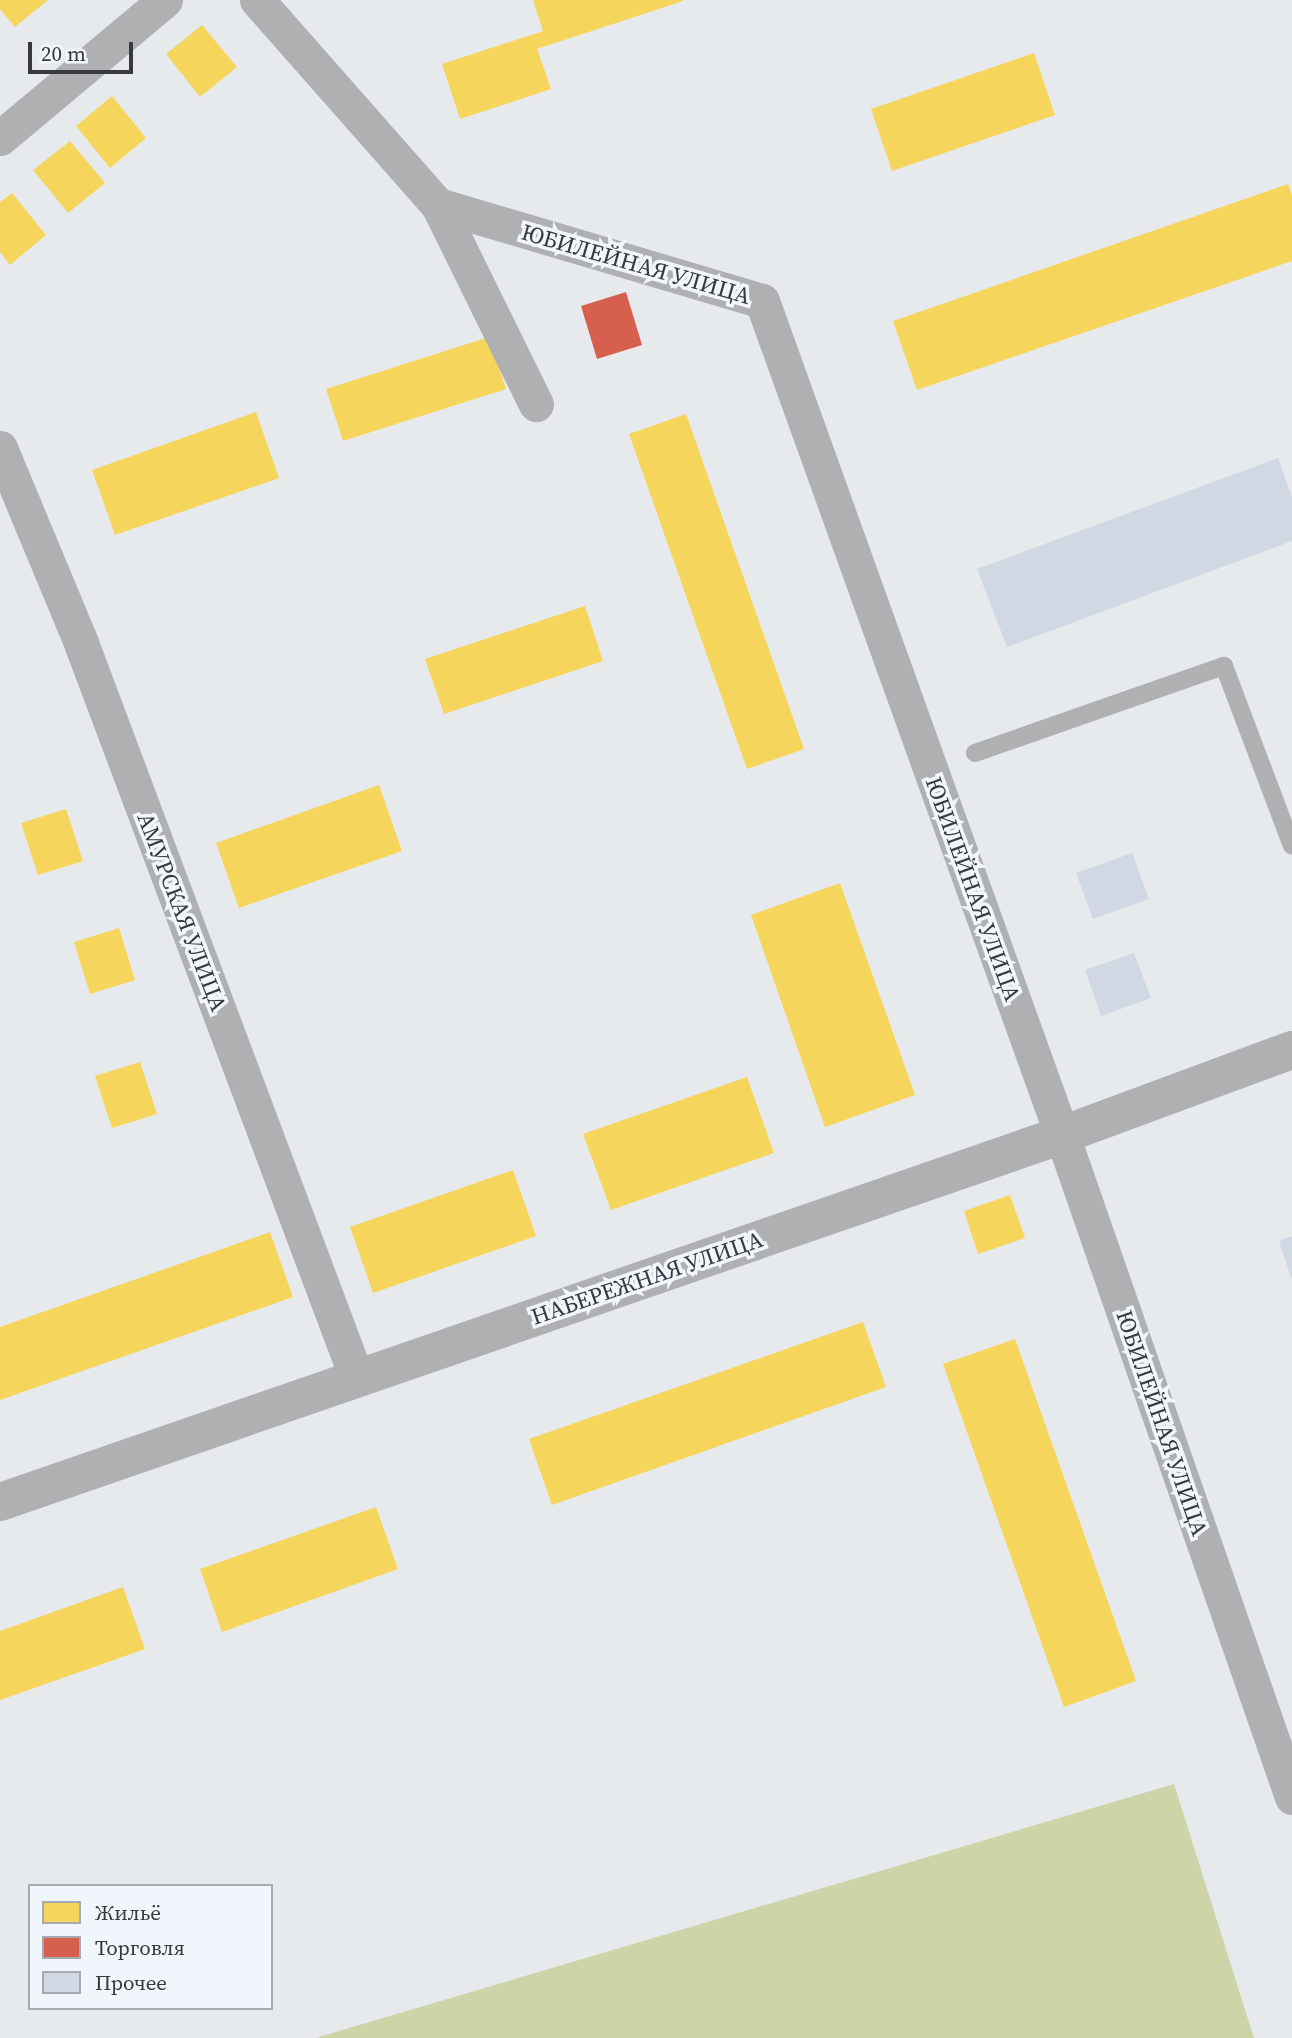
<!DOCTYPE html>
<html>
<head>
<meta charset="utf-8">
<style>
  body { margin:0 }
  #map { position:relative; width:1292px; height:2038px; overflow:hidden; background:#e7eaed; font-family:"Source Serif 4",serif }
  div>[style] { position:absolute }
  .green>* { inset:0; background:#ced3a8 }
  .homes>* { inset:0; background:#f6d55c }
  .shops>* { inset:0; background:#d6604d }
  .building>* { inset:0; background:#cfd8e3 }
  .service>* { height:18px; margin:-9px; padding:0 9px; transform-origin:9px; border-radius:9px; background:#b0b0b2 }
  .minor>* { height:35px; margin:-17.5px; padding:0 17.5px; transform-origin:17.5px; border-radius:17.5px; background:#b0b0b2 }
  .tertiary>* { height:38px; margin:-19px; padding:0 19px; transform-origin:19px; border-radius:19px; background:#b0b0b2 }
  span { translate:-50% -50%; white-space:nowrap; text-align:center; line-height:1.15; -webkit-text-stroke:7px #f1f6fd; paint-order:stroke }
  .street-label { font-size:23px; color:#37393c }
  .legend { position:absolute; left:28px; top:1884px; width:245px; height:126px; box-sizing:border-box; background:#f1f6fd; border:2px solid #a7aab0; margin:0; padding:9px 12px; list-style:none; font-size:21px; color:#37393c }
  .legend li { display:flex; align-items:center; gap:14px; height:35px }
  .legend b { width:35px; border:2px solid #a7aab0 }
  .scale { position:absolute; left:28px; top:42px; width:105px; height:32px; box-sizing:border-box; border:4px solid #37393c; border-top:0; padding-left:9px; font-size:21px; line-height:24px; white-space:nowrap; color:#37393c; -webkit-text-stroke:5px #f1f6fd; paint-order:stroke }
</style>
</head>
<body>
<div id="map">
  <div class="green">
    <i style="clip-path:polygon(1174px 1784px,1254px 2038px,315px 2038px,478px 1990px)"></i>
  </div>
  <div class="homes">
    <i style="clip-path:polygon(0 0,48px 0,15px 27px,0 9px)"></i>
    <i style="clip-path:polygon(533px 0,683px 0,683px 1px,537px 49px,551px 89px,460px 119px,442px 64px,543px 31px)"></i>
    <i style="clip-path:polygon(202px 25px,237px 67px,200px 97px,166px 54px)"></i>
    <i style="clip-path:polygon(1034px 53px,1055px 115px,892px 171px,871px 109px)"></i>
    <i style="clip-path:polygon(112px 96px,146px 138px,110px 168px,76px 126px)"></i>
    <i style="clip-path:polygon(70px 141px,105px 183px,68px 213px,33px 170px)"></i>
    <i style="clip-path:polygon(1288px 184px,1292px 195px,1292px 261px,917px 390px,893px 321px)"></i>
    <i style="clip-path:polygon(12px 193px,46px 235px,10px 265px,0 252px,0 202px)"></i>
    <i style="clip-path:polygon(489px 337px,506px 389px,343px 441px,326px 389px)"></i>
    <i style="clip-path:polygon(256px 412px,279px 478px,115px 535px,92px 470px)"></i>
    <i style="clip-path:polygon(686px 414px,804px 749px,747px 769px,629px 434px)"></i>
    <i style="clip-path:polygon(585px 606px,603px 661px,444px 714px,425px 659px)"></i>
    <i style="clip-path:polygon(379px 785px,402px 851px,239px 908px,216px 843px)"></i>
    <i style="clip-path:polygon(66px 809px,83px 861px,38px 875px,21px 823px)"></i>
    <i style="clip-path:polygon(840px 883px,915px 1095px,825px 1127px,751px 915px)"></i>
    <i style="clip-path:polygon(119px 928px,135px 980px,90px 994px,74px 942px)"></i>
    <i style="clip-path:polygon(140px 1062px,157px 1114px,112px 1128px,95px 1076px)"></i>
    <i style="clip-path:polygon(747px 1077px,774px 1153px,611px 1210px,583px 1134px)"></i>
    <i style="clip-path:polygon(513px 1170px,536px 1236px,373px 1293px,350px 1227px)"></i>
    <i style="clip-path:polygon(1010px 1195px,1025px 1238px,978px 1254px,964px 1211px)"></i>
    <i style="clip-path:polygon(270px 1232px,293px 1297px,0 1400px,0 1327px)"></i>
    <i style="clip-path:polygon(863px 1322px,886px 1387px,552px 1505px,529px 1439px)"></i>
    <i style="clip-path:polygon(1015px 1339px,1136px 1681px,1064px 1707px,943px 1364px)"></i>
    <i style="clip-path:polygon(376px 1507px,398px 1569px,222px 1632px,200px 1569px)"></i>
    <i style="clip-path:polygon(123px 1587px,145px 1649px,0 1700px,0 1631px)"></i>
  </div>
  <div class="shops">
    <i style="clip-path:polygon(626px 292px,642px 345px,597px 359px,581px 306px)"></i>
  </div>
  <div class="building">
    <i style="clip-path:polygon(1278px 458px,1292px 497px,1292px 541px,1007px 647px,977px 569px)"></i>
    <i style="clip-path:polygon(1132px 853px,1149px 899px,1093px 919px,1076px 873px)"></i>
    <i style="clip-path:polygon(1134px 953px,1151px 998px,1101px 1016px,1085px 970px)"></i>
    <i style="clip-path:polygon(1292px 1236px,1292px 1278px,1291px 1278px,1279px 1241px)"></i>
  </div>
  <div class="service">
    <i style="left:975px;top:753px;width:264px;rotate:-19.3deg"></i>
    <i style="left:1224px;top:666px;width:192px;rotate:69.3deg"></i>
  </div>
  <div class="minor">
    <i style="left:257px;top:0;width:273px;rotate:48.6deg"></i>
    <i style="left:438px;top:205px;width:222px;rotate:63.8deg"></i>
    <i style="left:0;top:138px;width:215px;rotate:-39.9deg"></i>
    <i style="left:438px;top:205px;width:338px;rotate:16.5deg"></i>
    <i style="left:762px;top:301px;width:886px;rotate:70.22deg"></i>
    <i style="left:1062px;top:1135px;width:701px;rotate:70.84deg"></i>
    <i style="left:0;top:448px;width:211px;rotate:67.4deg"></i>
    <i style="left:81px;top:643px;width:786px;rotate:69.44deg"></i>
  </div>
  <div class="tertiary">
    <i style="left:0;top:1502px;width:1124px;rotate:-19.06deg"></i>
    <i style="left:1062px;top:1135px;width:245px;rotate:-20.3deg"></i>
  </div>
  <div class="street-label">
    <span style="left:636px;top:264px;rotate:16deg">ЮБИЛЕЙНАЯ УЛИЦА</span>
    <span style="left:973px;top:889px;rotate:70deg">ЮБИЛЕЙНАЯ УЛИЦА</span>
    <span style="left:182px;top:912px;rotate:69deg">АМУРСКАЯ УЛИЦА</span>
    <span style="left:647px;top:1278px;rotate:-19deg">НАБЕРЕЖНАЯ УЛИЦА</span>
    <span style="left:1162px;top:1423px;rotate:71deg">ЮБИЛЕЙНАЯ УЛИЦА</span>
  </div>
  <ul class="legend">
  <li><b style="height:19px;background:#f6d55c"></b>Жильё</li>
  <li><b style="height:19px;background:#d6604d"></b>Торговля</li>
  <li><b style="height:19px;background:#cfd8e3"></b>Прочее</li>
  </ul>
  <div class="scale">20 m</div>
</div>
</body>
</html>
